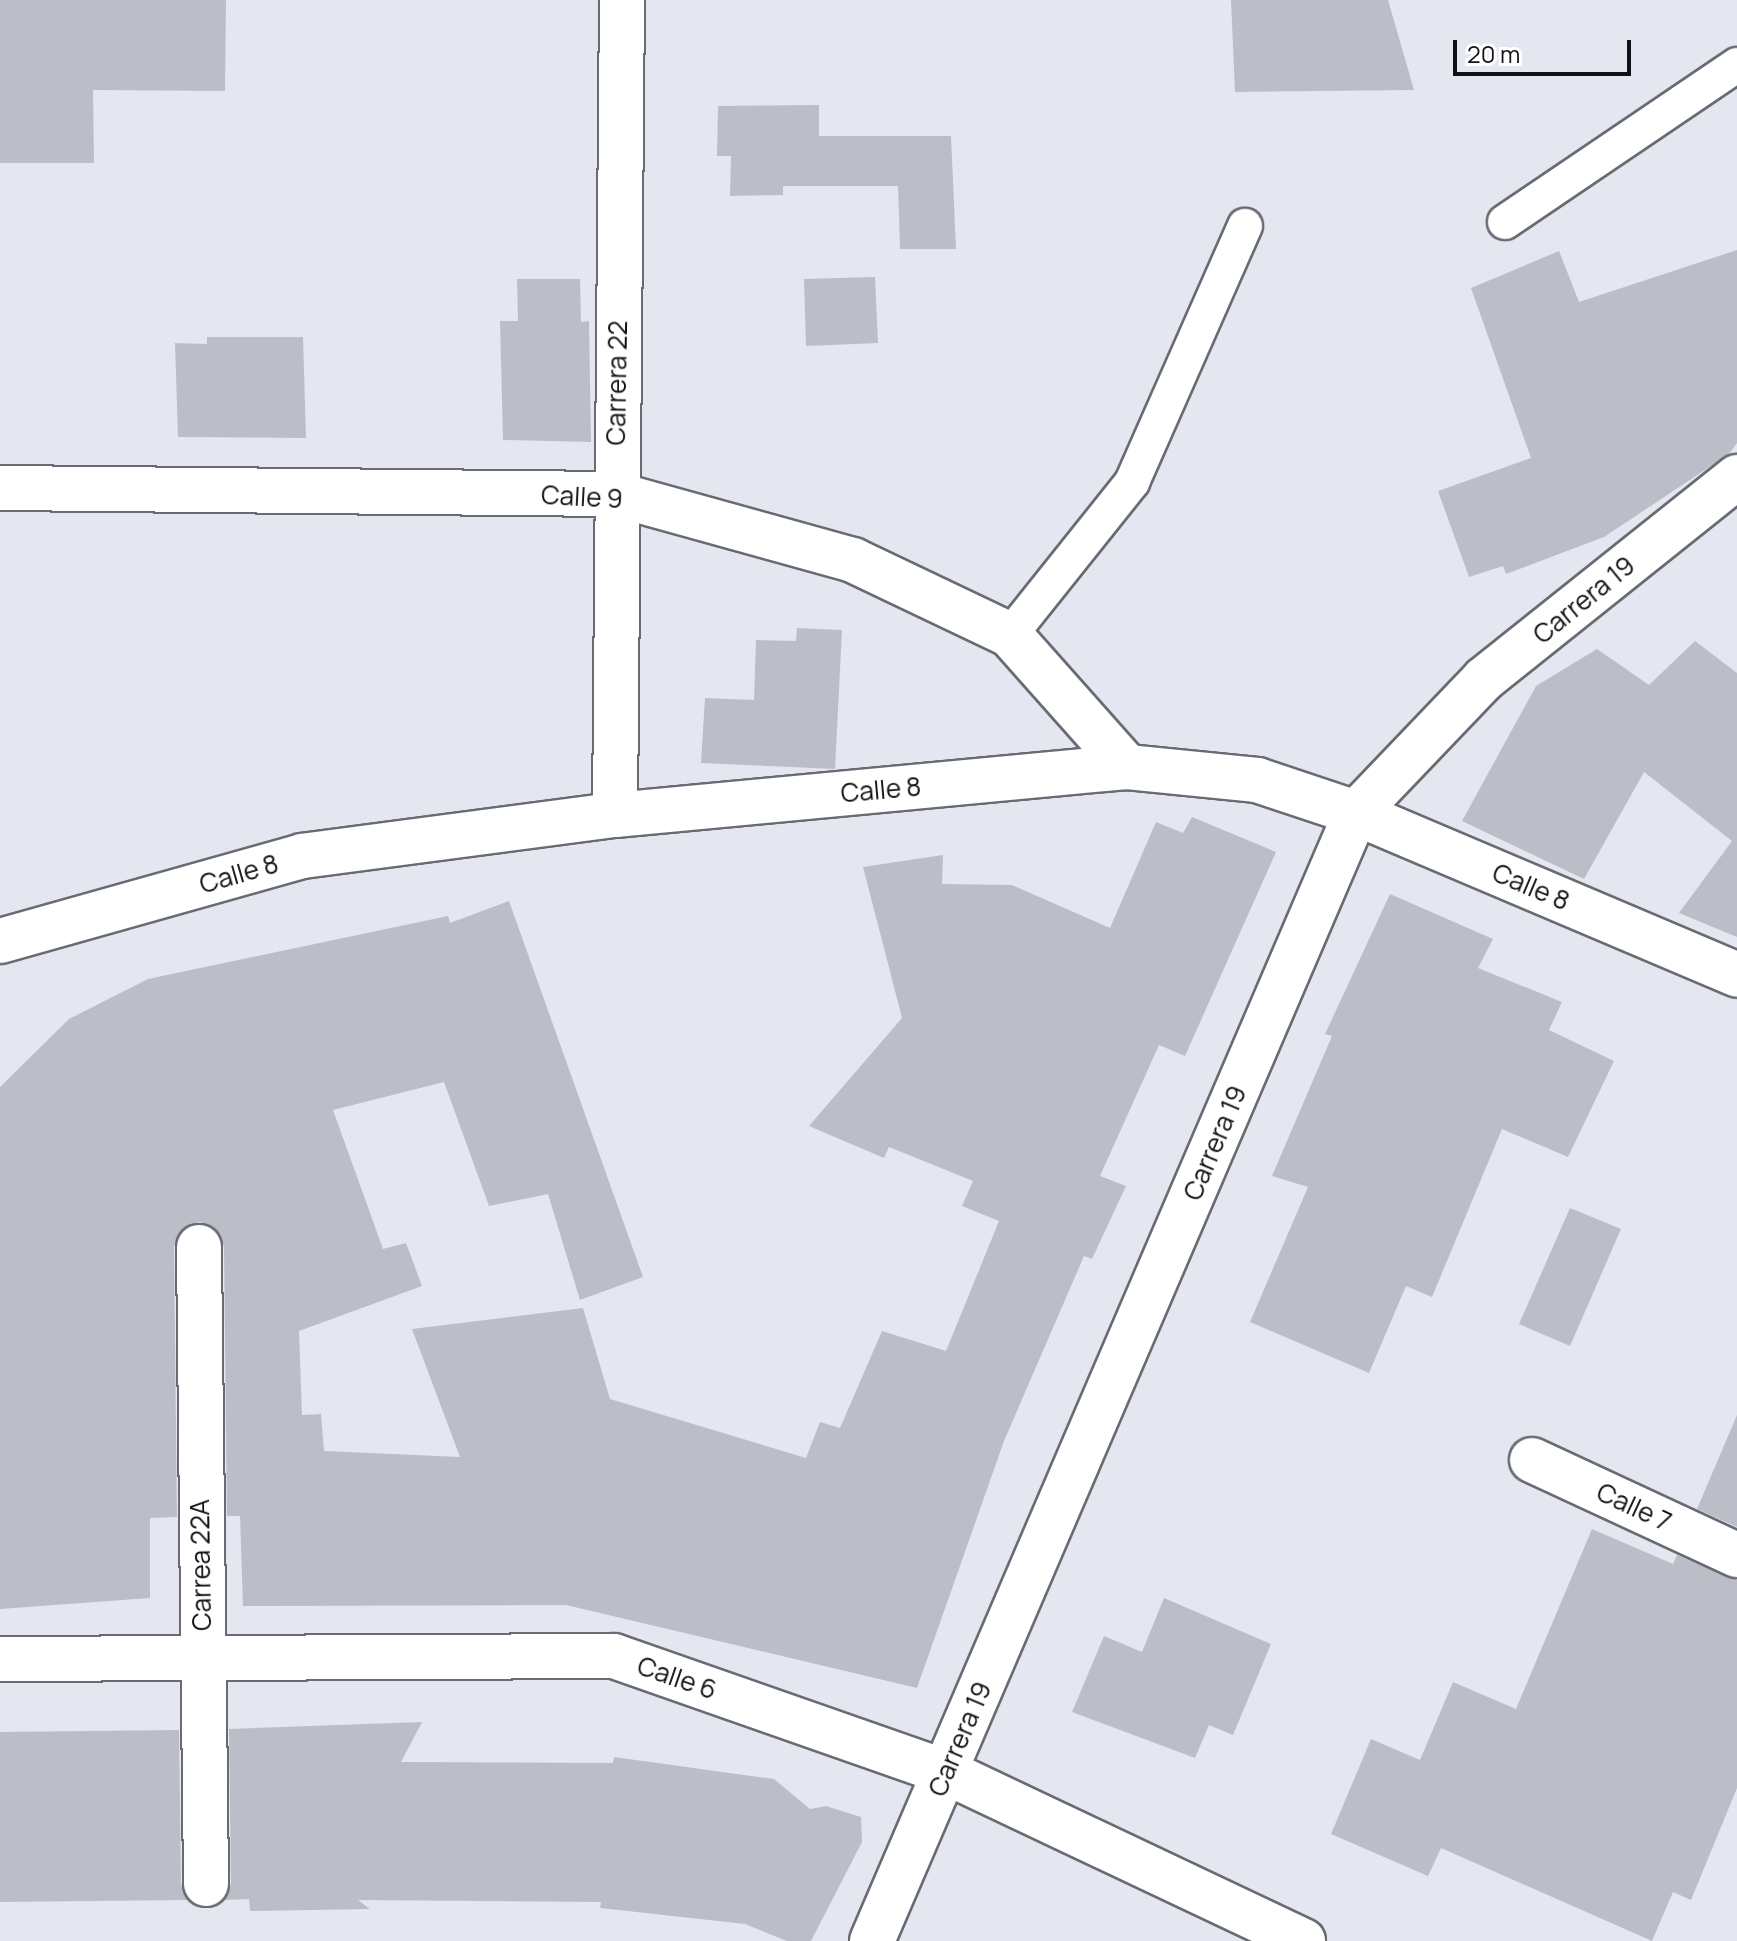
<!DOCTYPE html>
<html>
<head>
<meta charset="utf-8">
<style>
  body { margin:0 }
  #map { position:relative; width:1737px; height:1941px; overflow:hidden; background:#e4e7f0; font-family:Manrope,sans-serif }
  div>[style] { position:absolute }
  .building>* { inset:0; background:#bbbec7 }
  .roads { filter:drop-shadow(2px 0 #686b73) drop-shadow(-2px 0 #686b73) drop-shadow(0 2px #686b73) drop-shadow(0 -2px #686b73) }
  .service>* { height:34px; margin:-17px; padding:0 17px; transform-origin:17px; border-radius:17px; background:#fff }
  .minor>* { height:44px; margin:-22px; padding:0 22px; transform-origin:22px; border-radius:22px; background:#fff }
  span { translate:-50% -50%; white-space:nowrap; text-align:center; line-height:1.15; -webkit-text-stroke:8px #fff; paint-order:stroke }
  .street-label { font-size:26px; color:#101114 }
  .scale { position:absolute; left:1453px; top:40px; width:178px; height:36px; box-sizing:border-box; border:4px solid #101114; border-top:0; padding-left:10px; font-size:24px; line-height:28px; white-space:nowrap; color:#101114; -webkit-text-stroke:6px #fff; paint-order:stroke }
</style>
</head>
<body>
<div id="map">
  <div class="building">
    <i style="clip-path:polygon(0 0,226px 0,225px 91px,93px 90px,94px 163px,0 163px)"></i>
    <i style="clip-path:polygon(1231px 0,1388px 0,1414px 90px,1235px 92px)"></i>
    <i style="clip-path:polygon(819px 105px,819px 136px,951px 136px,956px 249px,900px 249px,898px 186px,783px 186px,783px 195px,730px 196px,731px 156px,717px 156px,718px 106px)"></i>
    <i style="clip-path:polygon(1737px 250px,1737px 443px,1729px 454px,1604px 537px,1506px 574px,1503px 566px,1469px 577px,1438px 491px,1531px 458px,1471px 288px,1559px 251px,1579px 302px)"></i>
    <i style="clip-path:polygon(875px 277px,878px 343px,806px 346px,804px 279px)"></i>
    <i style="clip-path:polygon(517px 279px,580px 279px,581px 322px,589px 321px,591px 442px,503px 440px,500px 321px,518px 321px)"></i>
    <i style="clip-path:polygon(207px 337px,303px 337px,306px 438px,178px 437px,175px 343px,207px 344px)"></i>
    <i style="clip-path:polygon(797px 628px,842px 630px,835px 769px,701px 763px,705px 698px,754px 700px,756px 640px,796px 641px)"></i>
    <i style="clip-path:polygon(1695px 641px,1737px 673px,1737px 937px,1679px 913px,1732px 841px,1644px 772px,1584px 879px,1462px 821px,1536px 686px,1597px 649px,1649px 685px)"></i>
    <i style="clip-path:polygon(1192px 817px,1276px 852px,1185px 1056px,1159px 1045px,1100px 1176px,1126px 1186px,1092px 1259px,1084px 1256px,1004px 1441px,917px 1688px,566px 1605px,243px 1606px,240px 1516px,227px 1516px,224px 1247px,220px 1234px,200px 1222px,186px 1226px,174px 1246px,177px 1517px,150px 1518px,150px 1598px,0 1609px,0 1087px,69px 1019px,148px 979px,448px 916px,450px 923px,509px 901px,643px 1277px,580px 1300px,548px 1194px,489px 1206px,444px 1082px,333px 1110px,383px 1249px,406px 1243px,422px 1286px,299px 1331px,302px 1415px,321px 1414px,324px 1451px,460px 1457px,412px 1329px,583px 1308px,610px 1399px,806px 1458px,820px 1422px,840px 1428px,882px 1331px,946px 1351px,999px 1221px,962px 1206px,973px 1181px,889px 1147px,884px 1158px,809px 1126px,902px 1018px,863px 867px,943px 855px,942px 884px,1012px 885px,1110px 928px,1156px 822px,1183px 833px)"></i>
    <i style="clip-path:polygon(1390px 894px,1493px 939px,1478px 968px,1562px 1002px,1549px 1030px,1614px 1061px,1568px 1157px,1502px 1129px,1432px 1297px,1406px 1286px,1369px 1373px,1250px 1322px,1308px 1187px,1272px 1176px,1332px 1036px,1325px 1034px)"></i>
    <i style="clip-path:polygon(1570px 1208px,1621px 1229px,1570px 1346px,1519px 1324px)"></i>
    <i style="clip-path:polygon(1737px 1415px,1737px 1527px,1697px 1509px)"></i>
    <i style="clip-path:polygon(1592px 1529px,1673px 1564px,1677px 1555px,1737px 1580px,1737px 1788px,1691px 1900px,1673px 1892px,1652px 1941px,1441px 1848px,1428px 1876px,1331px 1834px,1371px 1739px,1420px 1760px,1453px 1682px,1516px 1709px)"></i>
    <i style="clip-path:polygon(1164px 1598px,1271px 1644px,1233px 1735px,1209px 1725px,1195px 1758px,1072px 1712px,1104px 1636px,1142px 1652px)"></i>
    <i style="clip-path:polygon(422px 1722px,401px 1762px,613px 1763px,614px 1757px,774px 1779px,810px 1809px,826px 1806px,861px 1817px,862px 1842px,811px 1941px,787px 1941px,745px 1924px,600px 1908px,601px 1902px,358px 1900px,370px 1909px,250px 1911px,249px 1899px,225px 1900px,231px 1884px,229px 1729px)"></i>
    <i style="clip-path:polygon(179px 1730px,181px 1884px,188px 1900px,0 1902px,0 1732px)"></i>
  </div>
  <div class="roads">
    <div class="service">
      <i style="left:1505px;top:222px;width:280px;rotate:-34.1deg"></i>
      <i style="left:1010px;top:635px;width:196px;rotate:-51.4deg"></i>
      <i style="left:1132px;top:482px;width:280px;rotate:-66.2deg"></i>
    </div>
    <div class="minor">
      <i style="left:0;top:488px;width:615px;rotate:0.56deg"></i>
      <i style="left:615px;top:494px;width:247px;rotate:15.5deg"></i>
      <i style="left:853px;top:560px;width:174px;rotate:25.5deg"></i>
      <i style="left:1010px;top:635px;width:176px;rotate:48.4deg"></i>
      <i style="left:615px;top:815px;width:815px;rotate:-89.51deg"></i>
      <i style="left:0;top:941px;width:314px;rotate:-15.7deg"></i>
      <i style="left:302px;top:856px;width:316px;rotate:-7.5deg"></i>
      <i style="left:615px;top:815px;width:514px;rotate:-5.36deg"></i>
      <i style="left:1127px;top:767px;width:131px;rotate:5.7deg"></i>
      <i style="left:1257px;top:780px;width:104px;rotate:18.4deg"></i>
      <i style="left:1356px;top:813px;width:414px;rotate:23deg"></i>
      <i style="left:199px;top:1247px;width:637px;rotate:89.37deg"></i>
      <i style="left:1532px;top:1460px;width:226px;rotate:24.9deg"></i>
      <i style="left:0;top:1659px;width:614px;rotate:-0.28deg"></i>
      <i style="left:614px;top:1656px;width:352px;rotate:19.3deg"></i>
      <i style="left:946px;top:1772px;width:395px;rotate:25.3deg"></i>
      <i style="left:872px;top:1941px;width:1227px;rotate:-66.78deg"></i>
      <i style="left:1356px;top:813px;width:185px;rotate:-46.3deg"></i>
      <i style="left:1484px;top:679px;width:324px;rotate:-38.6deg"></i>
    </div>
  </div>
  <div class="street-label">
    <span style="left:617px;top:383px;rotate:-89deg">Carrera 22</span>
    <span style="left:582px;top:497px;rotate:3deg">Calle 9</span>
    <span style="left:1584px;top:600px;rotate:-39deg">Carrera 19</span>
    <span style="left:881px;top:790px;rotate:-5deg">Calle 8</span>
    <span style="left:239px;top:874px;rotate:-16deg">Calle 8</span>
    <span style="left:1531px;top:887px;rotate:23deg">Calle 8</span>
    <span style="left:1215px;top:1143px;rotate:-67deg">Carrera 19</span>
    <span style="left:1634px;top:1507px;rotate:25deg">Calle 7</span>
    <span style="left:201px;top:1565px;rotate:-91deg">Carrea 22A</span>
    <span style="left:677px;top:1678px;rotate:19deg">Calle 6</span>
    <span style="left:960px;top:1739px;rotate:-67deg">Carrera 19</span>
  </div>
  <div class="scale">20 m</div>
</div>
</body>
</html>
